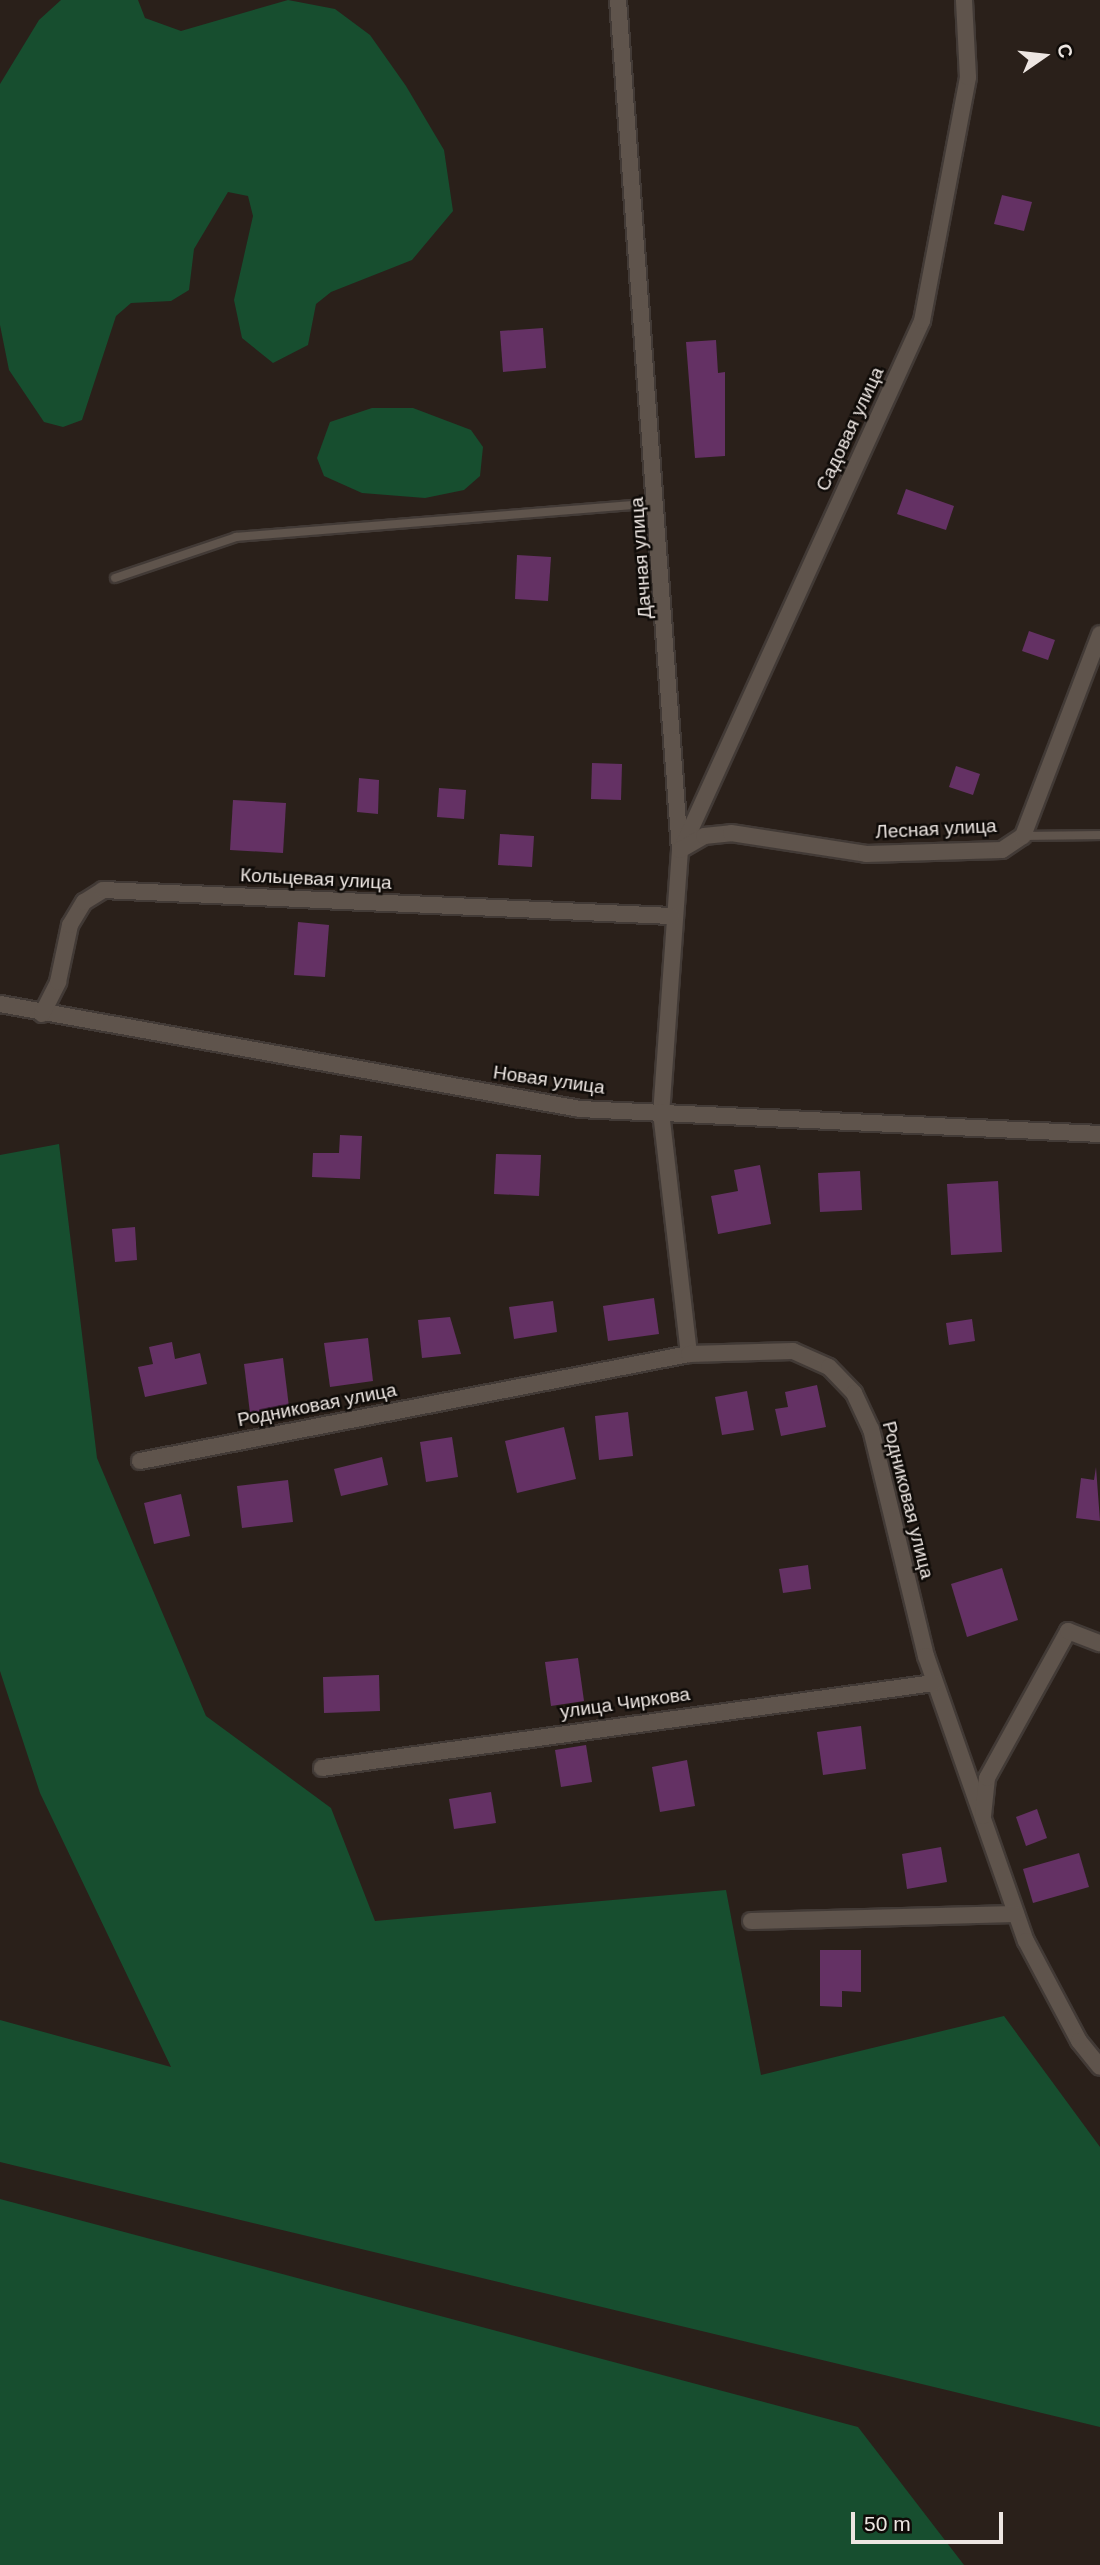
<!DOCTYPE html>
<html>
<head>
<meta charset="utf-8">
<style>
  body { margin:0 }
  #map { position:relative; width:1100px; height:2565px; overflow:hidden; background:#2a201a; font-family:Helvetica,sans-serif }
  div>[style] { position:absolute }
  .green>* { inset:0; background:#174e2f }
  .building>* { inset:0; background:#643164 }
  .roads { filter:drop-shadow(2px 0 #423a36) drop-shadow(-2px 0 #423a36) drop-shadow(0 2px #423a36) drop-shadow(0 -2px #423a36) }
  .service>* { height:8px; margin:-4px; padding:0 4px; transform-origin:4px; border-radius:4px; background:#5f544c }
  .minor>* { height:16px; margin:-8px; padding:0 8px; transform-origin:8px; border-radius:8px; background:#5f544c }
  span { translate:-50% -50%; white-space:nowrap; text-align:center; line-height:1.15; -webkit-text-stroke:5px #0f0b08; paint-order:stroke }
  .street-label { font-size:19px; color:#ede6e2 }
  .north { position:absolute; left:1009px; top:21px; width:70px; height:70px; -webkit-text-stroke:5px #0f0b08; paint-order:stroke; rotate:76deg; font-size:19px; font-weight:700; line-height:28px; text-align:center; color:#ede6e2 }
  .north::after { content:''; display:block; margin:auto; width:24px; height:32px; background:#ede6e2; clip-path:polygon(50% 0,100% 100%,50% 72%,0 100%) }
  .scale { position:absolute; left:851px; top:2512px; width:152px; height:32px; box-sizing:border-box; border:4px solid #ede6e2; border-top:0; padding-left:9px; font-size:21px; line-height:24px; white-space:nowrap; color:#ede6e2; -webkit-text-stroke:5px #0f0b08; paint-order:stroke }
</style>
</head>
<body>
<div id="map">
  <div class="green">
    <i style="clip-path:polygon(61px 0,138px 0,145px 18px,181px 31px,288px 0,335px 9px,370px 35px,406px 86px,444px 150px,453px 211px,412px 260px,331px 292px,316px 304px,308px 345px,273px 363px,242px 338px,234px 300px,253px 216px,248px 196px,228px 192px,194px 249px,189px 290px,171px 301px,131px 303px,116px 316px,82px 420px,63px 427px,44px 422px,9px 370px,0 325px,0 84px,39px 20px)"></i>
    <i style="clip-path:polygon(372px 408px,413px 408px,471px 430px,483px 447px,480px 476px,464px 490px,425px 498px,362px 493px,324px 476px,317px 458px,330px 422px)"></i>
    <i style="clip-path:polygon(59px 1144px,97px 1458px,206px 1716px,331px 1808px,375px 1921px,726px 1890px,761px 2075px,1004px 2016px,1100px 2147px,1100px 2427px,0 2162px,0 2020px,171px 2067px,40px 1793px,0 1671px,0 1155px)"></i>
    <i style="clip-path:polygon(0 2199px,858px 2427px,964px 2565px,0 2565px)"></i>
  </div>
  <div class="building">
    <i style="clip-path:polygon(1002px 195px,1032px 202px,1024px 231px,994px 224px)"></i>
    <i style="clip-path:polygon(543px 328px,546px 368px,503px 372px,500px 331px)"></i>
    <i style="clip-path:polygon(716px 340px,718px 373px,725px 372px,725px 456px,695px 458px,686px 342px)"></i>
    <i style="clip-path:polygon(906px 489px,954px 506px,946px 530px,897px 514px)"></i>
    <i style="clip-path:polygon(517px 555px,551px 557px,548px 601px,515px 599px)"></i>
    <i style="clip-path:polygon(1029px 631px,1055px 640px,1048px 660px,1022px 651px)"></i>
    <i style="clip-path:polygon(592px 763px,622px 764px,621px 800px,591px 799px)"></i>
    <i style="clip-path:polygon(956px 766px,980px 774px,973px 795px,949px 787px)"></i>
    <i style="clip-path:polygon(359px 778px,379px 780px,378px 814px,357px 812px)"></i>
    <i style="clip-path:polygon(439px 788px,466px 790px,464px 819px,437px 817px)"></i>
    <i style="clip-path:polygon(233px 800px,286px 803px,283px 853px,230px 850px)"></i>
    <i style="clip-path:polygon(500px 834px,534px 836px,532px 867px,498px 865px)"></i>
    <i style="clip-path:polygon(298px 922px,329px 925px,325px 977px,294px 975px)"></i>
    <i style="clip-path:polygon(340px 1135px,362px 1136px,360px 1179px,312px 1177px,313px 1153px,339px 1153px)"></i>
    <i style="clip-path:polygon(496px 1154px,541px 1155px,539px 1196px,494px 1194px)"></i>
    <i style="clip-path:polygon(760px 1165px,771px 1224px,718px 1234px,711px 1196px,738px 1191px,734px 1170px)"></i>
    <i style="clip-path:polygon(860px 1171px,862px 1210px,820px 1212px,818px 1173px)"></i>
    <i style="clip-path:polygon(998px 1181px,1002px 1252px,951px 1255px,947px 1184px)"></i>
    <i style="clip-path:polygon(135px 1227px,137px 1260px,115px 1262px,112px 1229px)"></i>
    <i style="clip-path:polygon(654px 1298px,659px 1334px,608px 1341px,603px 1306px)"></i>
    <i style="clip-path:polygon(553px 1301px,557px 1332px,514px 1339px,509px 1307px)"></i>
    <i style="clip-path:polygon(450px 1317px,461px 1354px,422px 1358px,418px 1320px)"></i>
    <i style="clip-path:polygon(972px 1319px,975px 1341px,949px 1345px,946px 1323px)"></i>
    <i style="clip-path:polygon(368px 1338px,373px 1381px,330px 1387px,324px 1343px)"></i>
    <i style="clip-path:polygon(172px 1342px,175px 1359px,200px 1353px,207px 1384px,145px 1397px,138px 1367px,153px 1364px,149px 1347px)"></i>
    <i style="clip-path:polygon(283px 1358px,289px 1407px,250px 1413px,244px 1364px)"></i>
    <i style="clip-path:polygon(817px 1385px,826px 1427px,781px 1436px,775px 1409px,788px 1407px,785px 1392px)"></i>
    <i style="clip-path:polygon(747px 1391px,754px 1430px,722px 1435px,715px 1397px)"></i>
    <i style="clip-path:polygon(628px 1412px,633px 1456px,599px 1460px,595px 1416px)"></i>
    <i style="clip-path:polygon(564px 1427px,576px 1479px,517px 1493px,505px 1441px)"></i>
    <i style="clip-path:polygon(452px 1437px,458px 1477px,426px 1482px,420px 1442px)"></i>
    <i style="clip-path:polygon(382px 1457px,388px 1485px,341px 1496px,334px 1469px)"></i>
    <i style="clip-path:polygon(1096px 1467px,1100px 1521px,1076px 1518px,1081px 1478px,1094px 1480px)"></i>
    <i style="clip-path:polygon(288px 1480px,293px 1522px,242px 1528px,237px 1486px)"></i>
    <i style="clip-path:polygon(181px 1494px,190px 1536px,154px 1544px,144px 1503px)"></i>
    <i style="clip-path:polygon(808px 1565px,811px 1589px,783px 1593px,779px 1569px)"></i>
    <i style="clip-path:polygon(1002px 1568px,1018px 1620px,967px 1637px,951px 1584px)"></i>
    <i style="clip-path:polygon(578px 1658px,584px 1701px,551px 1706px,545px 1662px)"></i>
    <i style="clip-path:polygon(379px 1675px,380px 1711px,324px 1713px,323px 1677px)"></i>
    <i style="clip-path:polygon(861px 1726px,866px 1769px,823px 1775px,817px 1732px)"></i>
    <i style="clip-path:polygon(586px 1745px,592px 1782px,561px 1787px,555px 1750px)"></i>
    <i style="clip-path:polygon(687px 1760px,695px 1806px,660px 1812px,652px 1767px)"></i>
    <i style="clip-path:polygon(491px 1792px,496px 1823px,454px 1829px,449px 1799px)"></i>
    <i style="clip-path:polygon(1037px 1809px,1047px 1838px,1026px 1846px,1016px 1817px)"></i>
    <i style="clip-path:polygon(941px 1847px,947px 1882px,907px 1889px,902px 1854px)"></i>
    <i style="clip-path:polygon(1079px 1853px,1089px 1887px,1033px 1903px,1023px 1869px)"></i>
    <i style="clip-path:polygon(820px 1950px,861px 1950px,861px 1992px,842px 1991px,842px 2007px,820px 2006px)"></i>
  </div>
  <div class="roads">
    <div class="service">
      <i style="left:115px;top:578px;width:128px;rotate:-18.7deg"></i>
      <i style="left:236px;top:537px;width:422px;rotate:-4.6deg"></i>
      <i style="left:1023px;top:836px;width:77px;rotate:-0.7deg"></i>
    </div>
    <div class="minor">
      <i style="left:618px;top:0;width:852px;rotate:85.83deg"></i>
      <i style="left:680px;top:850px;width:263px;rotate:94.1deg"></i>
      <i style="left:661px;top:1112px;width:244px;rotate:83.4deg"></i>
      <i style="left:682px;top:848px;width:579px;rotate:-65.52deg"></i>
      <i style="left:922px;top:321px;width:248px;rotate:-79.3deg"></i>
      <i style="left:968px;top:77px;width:77px;rotate:-93deg"></i>
      <i style="left:680px;top:850px;width:28px;rotate:-30deg"></i>
      <i style="left:704px;top:836px;width:27px;rotate:-6deg"></i>
      <i style="left:731px;top:833px;width:137px;rotate:8.8deg"></i>
      <i style="left:866px;top:854px;width:136px;rotate:-1.7deg"></i>
      <i style="left:1002px;top:850px;width:25px;rotate:-34deg"></i>
      <i style="left:1023px;top:836px;width:216px;rotate:-69.1deg"></i>
      <i style="left:0;top:1004px;width:589px;rotate:10.26deg"></i>
      <i style="left:580px;top:1109px;width:521px;rotate:2.75deg"></i>
      <i style="left:42px;top:1014px;width:36px;rotate:-63deg"></i>
      <i style="left:58px;top:982px;width:58px;rotate:-78.1deg"></i>
      <i style="left:70px;top:925px;width:27px;rotate:-59deg"></i>
      <i style="left:84px;top:902px;width:22px;rotate:-32deg"></i>
      <i style="left:103px;top:890px;width:569px;rotate:2.62deg"></i>
      <i style="left:140px;top:1461px;width:559px;rotate:-11.03deg"></i>
      <i style="left:689px;top:1354px;width:104px;rotate:-1.7deg"></i>
      <i style="left:793px;top:1351px;width:39px;rotate:24deg"></i>
      <i style="left:829px;top:1367px;width:36px;rotate:46deg"></i>
      <i style="left:854px;top:1393px;width:40px;rotate:65deg"></i>
      <i style="left:871px;top:1429px;width:234px;rotate:76.4deg"></i>
      <i style="left:926px;top:1656px;width:302px;rotate:70.7deg"></i>
      <i style="left:1026px;top:1941px;width:113px;rotate:62.1deg"></i>
      <i style="left:1079px;top:2041px;width:33px;rotate:51deg"></i>
      <i style="left:322px;top:1768px;width:618px;rotate:-7.91deg"></i>
      <i style="left:983px;top:1816px;width:38px;rotate:-84deg"></i>
      <i style="left:987px;top:1778px;width:168px;rotate:-61.1deg"></i>
      <i style="left:1068px;top:1631px;width:34px;rotate:21deg"></i>
      <i style="left:751px;top:1921px;width:265px;rotate:-1.5deg"></i>
    </div>
  </div>
  <div class="street-label">
    <span style="left:850px;top:429px;rotate:-65deg">Садовая улица</span>
    <span style="left:641px;top:558px;rotate:-94deg">Дачная улица</span>
    <span style="left:936px;top:829px;rotate:-3deg">Лесная улица</span>
    <span style="left:316px;top:879px;rotate:3deg">Кольцевая улица</span>
    <span style="left:549px;top:1080px;rotate:8deg">Новая улица</span>
    <span style="left:317px;top:1405px;rotate:-11deg">Родниковая улица</span>
    <span style="left:908px;top:1500px;rotate:76deg">Родниковая улица</span>
    <span style="left:625px;top:1703px;rotate:-8deg">улица Чиркова</span>
  </div>
  <div class="north">С</div>
  <div class="scale">50 m</div>
</div>
</body>
</html>
